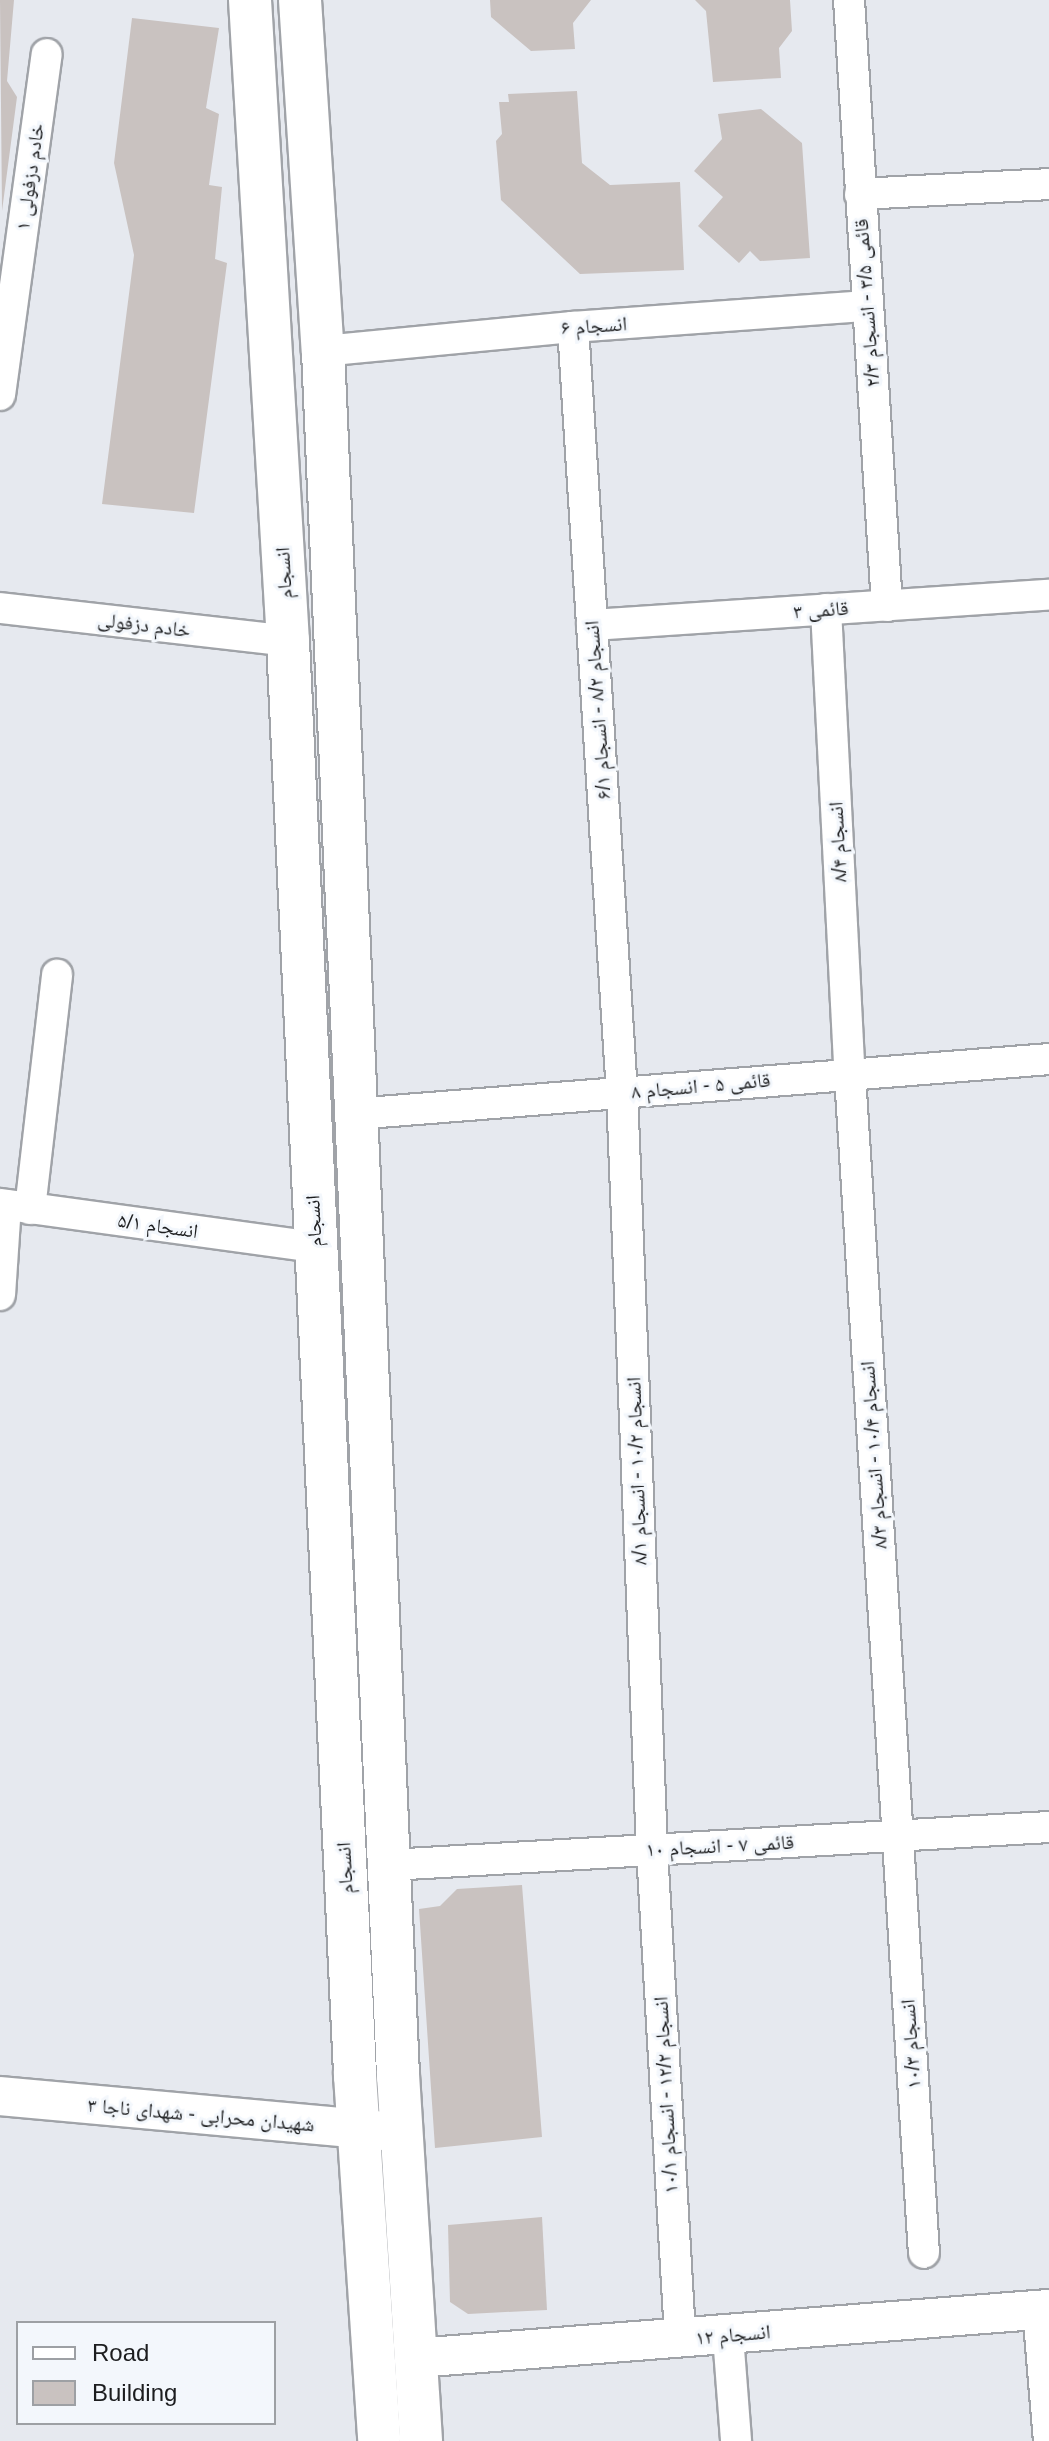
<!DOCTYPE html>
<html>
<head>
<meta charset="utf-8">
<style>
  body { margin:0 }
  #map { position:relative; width:1049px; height:2441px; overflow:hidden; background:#e6e9ef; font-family:Helvetica,"Noto Naskh Arabic",sans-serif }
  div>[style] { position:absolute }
  .building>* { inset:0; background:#c9c2c0 }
  .roads { filter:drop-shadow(2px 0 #a0a3a8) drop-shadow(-2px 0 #a0a3a8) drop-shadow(0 2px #a0a3a8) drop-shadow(0 -2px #a0a3a8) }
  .minor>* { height:30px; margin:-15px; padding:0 15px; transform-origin:15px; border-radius:15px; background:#fff }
  .tertiary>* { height:38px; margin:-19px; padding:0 19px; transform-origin:19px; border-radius:19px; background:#fff }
  .secondary>* { height:42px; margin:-21px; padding:0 21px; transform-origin:21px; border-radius:21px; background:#fff }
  span { translate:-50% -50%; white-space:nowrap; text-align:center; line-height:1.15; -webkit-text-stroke:6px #f3f7fc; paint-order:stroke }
  .street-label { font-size:20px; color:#1c1d1f }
  .legend { position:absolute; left:16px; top:2321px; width:260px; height:104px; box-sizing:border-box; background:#f3f7fc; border:2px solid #9da0a4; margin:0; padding:10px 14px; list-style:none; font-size:24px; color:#1c1d1f }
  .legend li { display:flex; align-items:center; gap:16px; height:40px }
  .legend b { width:40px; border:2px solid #9da0a4 }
</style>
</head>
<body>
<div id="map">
  <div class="building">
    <i style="clip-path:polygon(0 0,14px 0,7px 81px,17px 97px,2px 211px)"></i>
    <i style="clip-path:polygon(490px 0,591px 0,573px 23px,575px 49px,531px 51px,491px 17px)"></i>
    <i style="clip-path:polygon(695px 0,790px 0,792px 31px,779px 48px,781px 78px,713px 82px,706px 11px)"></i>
    <i style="clip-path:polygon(132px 18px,219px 28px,206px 108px,219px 114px,209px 185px,222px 187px,215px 259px,227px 263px,194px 513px,102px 504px,134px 255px,114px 163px)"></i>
    <i style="clip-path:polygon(577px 91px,582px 163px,610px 185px,680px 182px,684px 270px,580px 274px,501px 200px,496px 141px,502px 134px,499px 102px,509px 102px,508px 94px)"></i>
    <i style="clip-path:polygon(761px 109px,802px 143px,810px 258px,760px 261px,750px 251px,739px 263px,698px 226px,723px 197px,694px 171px,722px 139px,718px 114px)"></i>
    <i style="clip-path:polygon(522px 1885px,542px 2137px,435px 2148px,419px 1909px,440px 1906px,457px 1889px)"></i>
    <i style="clip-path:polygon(542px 2217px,547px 2310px,468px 2314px,450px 2302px,448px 2225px)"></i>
  </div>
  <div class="roads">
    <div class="minor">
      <i style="left:849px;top:0;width:607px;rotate:86.41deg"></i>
      <i style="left:860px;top:194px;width:189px;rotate:-3deg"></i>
      <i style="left:573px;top:327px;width:767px;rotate:86.34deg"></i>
      <i style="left:622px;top:1092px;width:759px;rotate:87.73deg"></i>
      <i style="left:652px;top:1850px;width:491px;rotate:86.7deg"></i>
      <i style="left:323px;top:351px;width:251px;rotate:-5.5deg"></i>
      <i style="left:573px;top:327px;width:294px;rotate:-4.1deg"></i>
      <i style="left:0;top:395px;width:344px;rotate:-82.2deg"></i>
      <i style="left:0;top:608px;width:290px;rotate:6.5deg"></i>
      <i style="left:826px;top:609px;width:467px;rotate:87.1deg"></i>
      <i style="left:850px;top:1075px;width:1180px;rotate:86.41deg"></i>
      <i style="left:592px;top:625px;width:458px;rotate:-3.8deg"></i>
      <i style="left:354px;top:1114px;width:697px;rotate:-4.52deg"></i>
      <i style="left:0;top:1204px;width:318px;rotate:7.8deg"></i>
      <i style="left:30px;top:1209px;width:236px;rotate:-83.4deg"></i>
      <i style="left:0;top:1295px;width:90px;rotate:-86.2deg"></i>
      <i style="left:390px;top:1865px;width:660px;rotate:-3.3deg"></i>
      <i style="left:1038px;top:2310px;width:131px;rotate:85.2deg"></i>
      <i style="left:728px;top:2336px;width:105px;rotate:85.6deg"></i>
    </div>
    <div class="tertiary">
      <i style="left:0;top:2096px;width:389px;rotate:5.2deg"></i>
      <i style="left:416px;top:2358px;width:635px;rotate:-4.43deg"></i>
    </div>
    <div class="secondary">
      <i style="left:250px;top:0;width:642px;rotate:86.61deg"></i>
      <i style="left:288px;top:641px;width:1436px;rotate:87.32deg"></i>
      <i style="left:355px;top:2075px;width:367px;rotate:86.2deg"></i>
      <i style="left:300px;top:0;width:352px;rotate:86.3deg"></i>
      <i style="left:323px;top:351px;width:1726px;rotate:87.51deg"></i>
      <i style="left:398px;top:2075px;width:367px;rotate:86.4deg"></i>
    </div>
  </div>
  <div class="street-label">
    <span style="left:30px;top:177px;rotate:-82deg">خادم دزفولی ۱</span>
    <span style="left:867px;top:303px;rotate:-94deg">قائمی ۳/۵ - انسجام ۲/۳</span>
    <span style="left:594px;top:326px;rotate:-4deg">انسجام ۶</span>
    <span style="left:284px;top:573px;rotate:-93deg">انسجام</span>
    <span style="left:821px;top:610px;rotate:-4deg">قائمی ۳</span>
    <span style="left:144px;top:625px;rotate:7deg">خادم دزفولی</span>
    <span style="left:598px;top:710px;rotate:-94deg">انسجام ۸/۲ - انسجام ۶/۱</span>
    <span style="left:838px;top:842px;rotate:-93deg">انسجام ۸/۴</span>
    <span style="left:701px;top:1086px;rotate:-5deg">قائمی ۵ - انسجام ۸</span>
    <span style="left:314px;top:1221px;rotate:-93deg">انسجام</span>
    <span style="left:158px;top:1226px;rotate:8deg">انسجام ۵/۱</span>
    <span style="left:874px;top:1455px;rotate:-94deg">انسجام ۱۰/۴ - انسجام ۸/۳</span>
    <span style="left:637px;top:1471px;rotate:-92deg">انسجام ۱۰/۲ - انسجام ۸/۱</span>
    <span style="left:720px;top:1846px;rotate:-3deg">قائمی ۷ - انسجام ۱۰</span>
    <span style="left:345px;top:1868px;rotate:-93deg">انسجام</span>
    <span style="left:911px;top:2044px;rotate:-94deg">انسجام ۱۰/۳</span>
    <span style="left:666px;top:2095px;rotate:-93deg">انسجام ۱۲/۲ - انسجام ۱۰/۱</span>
    <span style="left:201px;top:2115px;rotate:5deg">شهیدان محرابی - شهدای ناجا ۳</span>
    <span style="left:733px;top:2335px;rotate:-5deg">انسجام ۱۲</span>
  </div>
  <ul class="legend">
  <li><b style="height:10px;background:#fff"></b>Road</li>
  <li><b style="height:22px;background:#c9c2c0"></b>Building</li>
  </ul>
</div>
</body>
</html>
